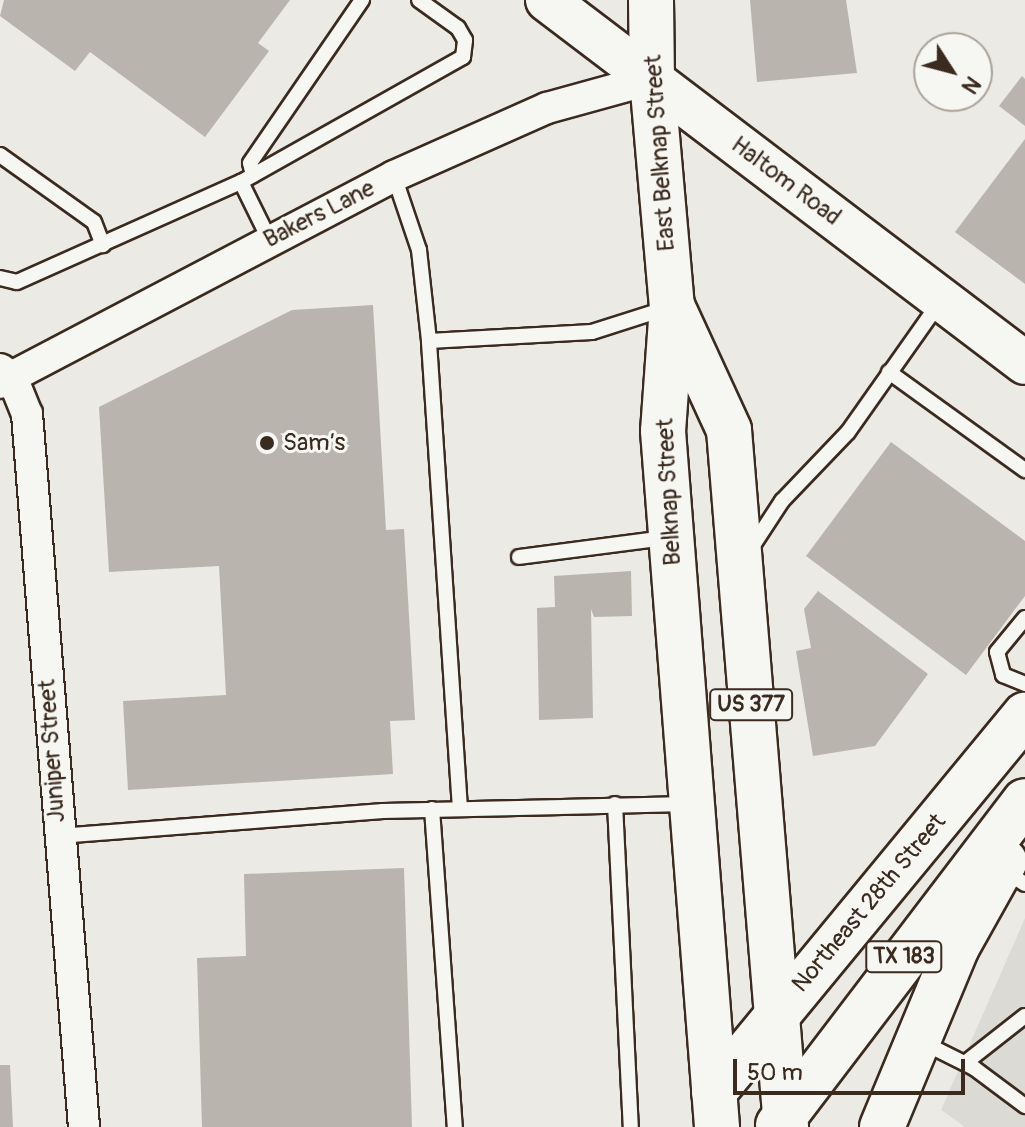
<!DOCTYPE html>
<html>
<head>
<meta charset="utf-8">
<style>
  body { margin:0 }
  #map { position:relative; width:1025px; height:1127px; overflow:hidden; background:#ebeae5; font-family:Pangolin,sans-serif }
  div>[style] { position:absolute }
  .built>* { inset:0; background:#dcdad4 }
  .building>* { inset:0; background:#bab4ae }
  .roads { filter:drop-shadow(2px 0 #3b2a1e) drop-shadow(-2px 0 #3b2a1e) drop-shadow(0 2px #3b2a1e) drop-shadow(0 -2px #3b2a1e) }
  .lane>* { height:14px; margin:-7px; padding:0 7px; transform-origin:7px; border-radius:7px; background:#f6f6f2 }
  .street>* { height:30px; margin:-15px; padding:0 15px; transform-origin:15px; border-radius:15px; background:#f6f6f2 }
  .secondary>* { height:42px; margin:-21px; padding:0 21px; transform-origin:21px; border-radius:21px; background:#f6f6f2 }
  .primary>* { height:44px; margin:-22px; padding:0 22px; transform-origin:22px; border-radius:22px; background:#f6f6f2 }
  .dots>* { width:22px; height:22px; translate:-50% -50%; box-sizing:border-box; border:4px solid #f6f6f2; border-radius:50% }
  span { translate:-50% -50%; white-space:nowrap; text-align:center; line-height:1.15; -webkit-text-stroke:6px #f6f6f2; paint-order:stroke }
  .shield-label span { padding:2px 6px; background:#f6f6f2; border:2px solid; border-radius:6px; -webkit-text-stroke-width:0 }
  .shield-label { font-size:22px; color:#3b2a1e; font-weight:700 }
  .street-label { font-size:24px; color:#3b2a1e }
  .poi-label { font-size:24px; color:#3b2a1e }
  .left { translate:0 -50%; text-align:left }
  .north { position:absolute; left:913px; top:32px; width:80px; height:80px; box-sizing:border-box; background:#f6f6f2; border:2px solid #aba49d; border-radius:50%; rotate:126deg; font-size:22px; font-weight:700; line-height:32px; text-align:center; color:#3b2a1e }
  .north::after { content:''; display:block; margin:auto; width:28px; height:36px; background:#3b2a1e; clip-path:polygon(50% 0,100% 100%,50% 72%,0 100%) }
  .scale { position:absolute; left:733px; top:1059px; width:232px; height:36px; box-sizing:border-box; border:4px solid #3b2a1e; border-top:0; padding-left:10px; font-size:24px; line-height:28px; white-space:nowrap; color:#3b2a1e; -webkit-text-stroke:6px #f6f6f2; paint-order:stroke }
</style>
</head>
<body>
<div id="map">
  <div class="built">
    <i style="clip-path:polygon(1025px 918px,1025px 1127px,965px 1127px,941px 1110px)"></i>
  </div>
  <div class="building">
    <i style="clip-path:polygon(4px 0,290px 0,258px 43px,269px 51px,205px 137px,90px 52px,75px 71px,0 16px)"></i>
    <i style="clip-path:polygon(750px 0,846px 0,857px 73px,757px 82px)"></i>
    <i style="clip-path:polygon(1022px 76px,1025px 79px,1025px 126px,999px 106px)"></i>
    <i style="clip-path:polygon(1025px 139px,1025px 284px,955px 232px)"></i>
    <i style="clip-path:polygon(373px 305px,386px 530px,404px 529px,415px 720px,390px 721px,393px 774px,128px 790px,123px 701px,226px 695px,219px 566px,109px 572px,99px 407px,292px 310px)"></i>
    <i style="clip-path:polygon(891px 442px,1025px 541px,1025px 596px,966px 675px,806px 556px)"></i>
    <i style="clip-path:polygon(631px 571px,632px 616px,594px 617px,591px 609px,593px 718px,539px 720px,537px 608px,555px 607px,554px 576px)"></i>
    <i style="clip-path:polygon(818px 591px,928px 674px,875px 746px,813px 756px,796px 651px,811px 648px,804px 609px)"></i>
    <i style="clip-path:polygon(404px 868px,412px 1127px,202px 1127px,197px 958px,246px 956px,244px 874px)"></i>
    <i style="clip-path:polygon(0 1065px,10px 1065px,13px 1127px,0 1127px)"></i>
  </div>
  <div class="roads">
    <div class="lane">
      <i style="left:0;top:155px;width:115px;rotate:35.5deg"></i>
      <i style="left:94px;top:222px;width:25px;rotate:69deg"></i>
      <i style="left:253px;top:175px;width:12px;rotate:-104deg"></i>
      <i style="left:250px;top:163px;width:198px;rotate:-55.5deg"></i>
      <i style="left:394px;top:176px;width:78px;rotate:71.3deg"></i>
      <i style="left:419px;top:250px;width:92px;rotate:83.7deg"></i>
      <i style="left:241px;top:182px;width:64px;rotate:63.8deg"></i>
      <i style="left:0;top:278px;width:17px;rotate:13deg"></i>
      <i style="left:17px;top:282px;width:245px;rotate:-24.1deg"></i>
      <i style="left:241px;top:182px;width:255px;rotate:-29.4deg"></i>
      <i style="left:463px;top:57px;width:17px;rotate:-83deg"></i>
      <i style="left:465px;top:40px;width:14px;rotate:-120deg"></i>
      <i style="left:458px;top:28px;width:48px;rotate:-144.3deg"></i>
      <i style="left:889px;top:372px;width:168px;rotate:35.8deg"></i>
      <i style="left:750px;top:550px;width:59px;rotate:-56.9deg"></i>
      <i style="left:782px;top:501px;width:95px;rotate:-46.3deg"></i>
      <i style="left:848px;top:432px;width:158px;rotate:-54.8deg"></i>
      <i style="left:519px;top:557px;width:148px;rotate:-7.4deg"></i>
      <i style="left:1025px;top:618px;width:44px;rotate:129.5deg"></i>
      <i style="left:997px;top:652px;width:24px;rotate:75deg"></i>
      <i style="left:1003px;top:675px;width:24px;rotate:22deg"></i>
      <i style="left:615px;top:804px;width:323px;rotate:87.2deg"></i>
      <i style="left:432px;top:809px;width:319px;rotate:85.9deg"></i>
      <i style="left:460px;top:809px;width:469px;rotate:-93.8deg"></i>
      <i style="left:429px;top:341px;width:163px;rotate:-3.2deg"></i>
      <i style="left:592px;top:332px;width:76px;rotate:-17.7deg"></i>
      <i style="left:59px;top:836px;width:325px;rotate:-4.4deg"></i>
      <i style="left:383px;top:811px;width:304px;rotate:-1.3deg"></i>
      <i style="left:1005px;top:871px;width:24px;rotate:33deg"></i>
      <i style="left:924px;top:1043px;width:56px;rotate:26.6deg"></i>
      <i style="left:974px;top:1068px;width:64px;rotate:36.7deg"></i>
      <i style="left:965px;top:1063px;width:76px;rotate:-38.1deg"></i>
    </div>
    <div class="street">
      <i style="left:0;top:369px;width:14px;rotate:34deg"></i>
      <i style="left:12px;top:377px;width:40px;rotate:68deg"></i>
      <i style="left:27px;top:414px;width:715px;rotate:85.43deg"></i>
      <i style="left:0;top:383px;width:445px;rotate:-27.7deg"></i>
      <i style="left:394px;top:176px;width:167px;rotate:-24deg"></i>
      <i style="left:547px;top:108px;width:109px;rotate:-15.4deg"></i>
    </div>
    <div class="secondary">
      <i style="left:547px;top:0;width:600px;rotate:37.21deg"></i>
    </div>
    <div class="primary">
      <i style="left:651px;top:0;width:79px;rotate:89.3deg"></i>
      <i style="left:652px;top:79px;width:228px;rotate:85deg"></i>
      <i style="left:672px;top:306px;width:125px;rotate:94.1deg"></i>
      <i style="left:663px;top:431px;width:698px;rotate:85.56deg"></i>
      <i style="left:673px;top:308px;width:134px;rotate:65.3deg"></i>
      <i style="left:729px;top:430px;width:699px;rotate:85.32deg"></i>
      <i style="left:714px;top:1092px;width:489px;rotate:-50.5deg"></i>
      <i style="left:778px;top:1125px;width:407px;rotate:-52.7deg"></i>
      <i style="left:882px;top:1127px;width:195px;rotate:-67.4deg"></i>
      <i style="left:957px;top:947px;width:98px;rotate:-60.8deg"></i>
    </div>
  </div>
  <div class="dots">
    <i style="left:267px;top:443px;background:#3b2a1e"></i>
  </div>
  <div class="shield-label">
    <span style="left:751px;top:705px">US 377</span>
    <span style="left:904px;top:957px">TX 183</span>
  </div>
  <div class="street-label">
    <span style="left:660px;top:153px;rotate:-94deg">East Belknap Street</span>
    <span style="left:786px;top:181px;rotate:37deg">Haltom Road</span>
    <span style="left:319px;top:214px;rotate:-27deg">Bakers Lane</span>
    <span style="left:669px;top:492px;rotate:-93deg">Belknap Street</span>
    <span style="left:52px;top:751px;rotate:-94deg">Juniper Street</span>
    <span style="left:869px;top:903px;rotate:-50deg">Northeast 28th Street</span>
  </div>
  <div class="poi-label">
    <span class="left" style="left:283px;top:443px">Sam’s</span>
  </div>
  <div class="north">N</div>
  <div class="scale">50 m</div>
</div>
</body>
</html>
